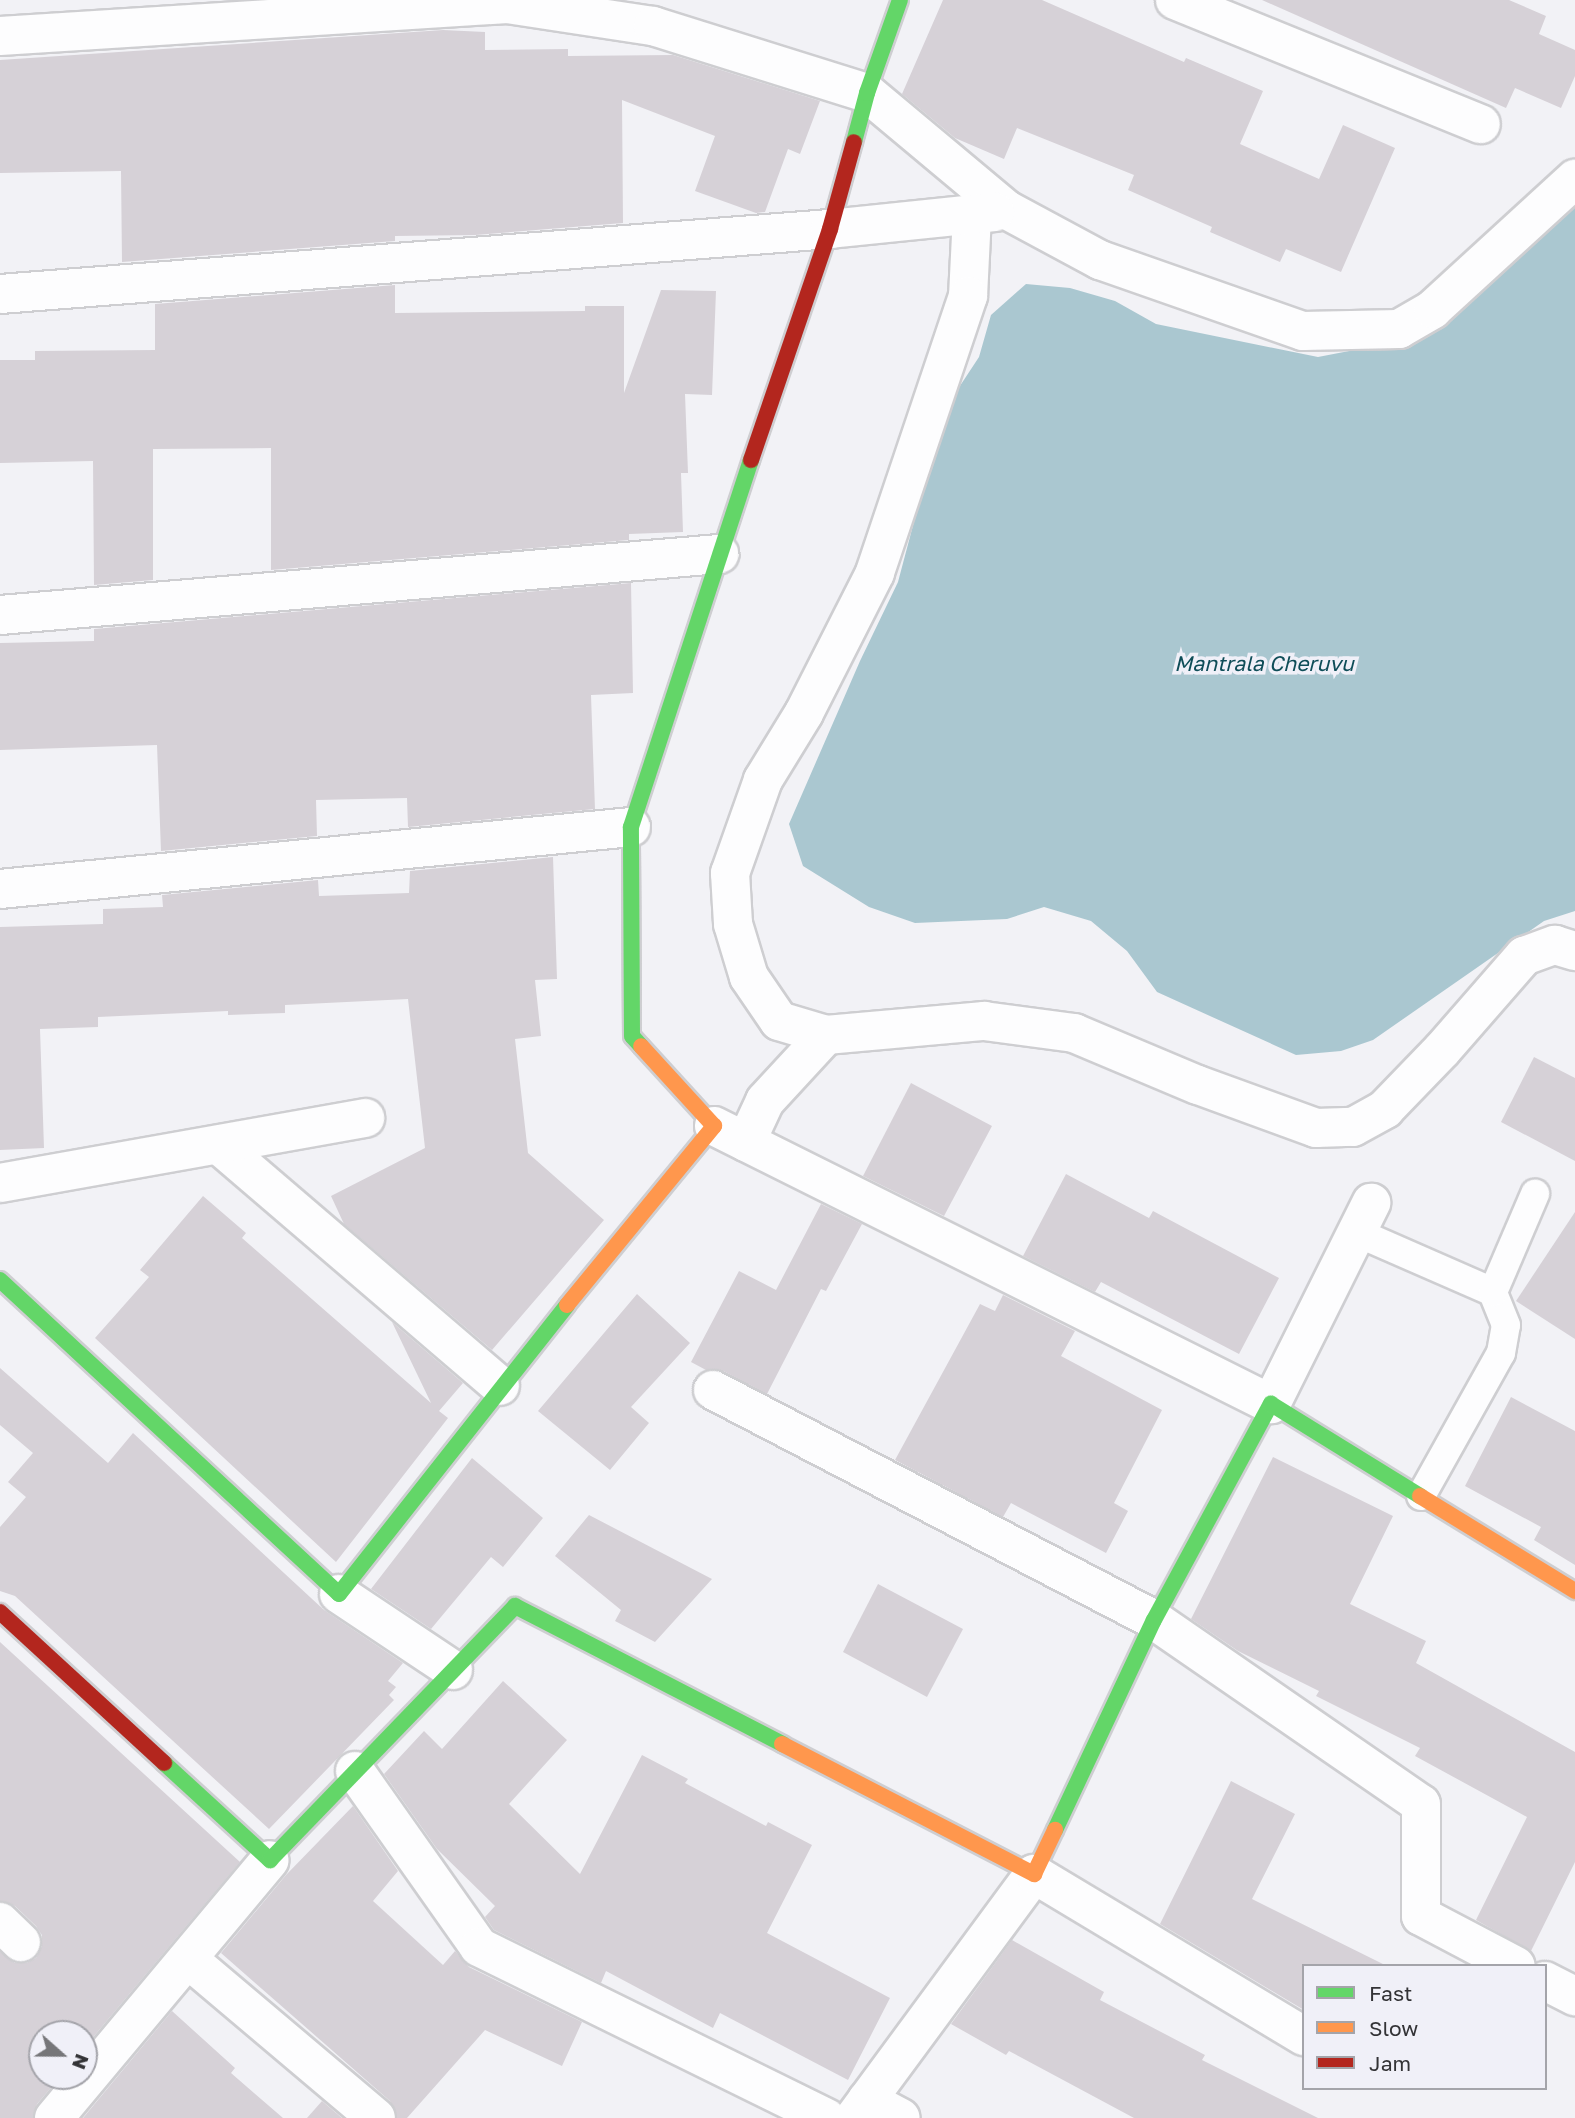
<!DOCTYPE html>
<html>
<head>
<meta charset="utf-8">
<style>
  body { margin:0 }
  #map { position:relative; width:1575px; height:2118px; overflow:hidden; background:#f2f2f6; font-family:"Golos Text",sans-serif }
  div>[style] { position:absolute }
  .water>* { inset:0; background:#aac7d0 }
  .building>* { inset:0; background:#d6d1d7 }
  .roads { filter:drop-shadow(2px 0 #ceced1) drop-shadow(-2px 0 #ceced1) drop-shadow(0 2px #ceced1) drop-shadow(0 -2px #ceced1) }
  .lane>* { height:28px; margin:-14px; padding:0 14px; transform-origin:14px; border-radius:14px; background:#fdfdfe }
  .street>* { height:38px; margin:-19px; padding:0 19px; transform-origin:19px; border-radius:19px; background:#fdfdfe }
  .fast>* { height:16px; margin:-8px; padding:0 8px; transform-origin:8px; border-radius:8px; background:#63d668 }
  .slow>* { height:16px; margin:-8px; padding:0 8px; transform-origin:8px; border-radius:8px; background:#ff974d }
  .jam>* { height:16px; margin:-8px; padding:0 8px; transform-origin:8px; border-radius:8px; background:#b3261e }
  span { translate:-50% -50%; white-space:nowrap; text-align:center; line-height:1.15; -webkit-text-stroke:7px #f0f0f8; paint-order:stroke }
  .water-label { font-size:21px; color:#0f4d58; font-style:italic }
  .legend { position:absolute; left:1302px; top:1964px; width:245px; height:126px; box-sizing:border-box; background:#f0f0f8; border:2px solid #a4a4aa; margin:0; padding:9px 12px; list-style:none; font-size:21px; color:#333336 }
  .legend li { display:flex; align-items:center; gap:14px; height:35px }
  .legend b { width:35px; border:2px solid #a4a4aa }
  .north { position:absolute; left:28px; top:2020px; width:70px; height:70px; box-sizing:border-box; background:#f0f0f8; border:2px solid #a4a4aa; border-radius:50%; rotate:111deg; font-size:19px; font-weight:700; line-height:28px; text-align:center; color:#333336 }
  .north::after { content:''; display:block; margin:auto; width:24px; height:32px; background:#767679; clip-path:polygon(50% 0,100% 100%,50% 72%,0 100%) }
</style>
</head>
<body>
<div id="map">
  <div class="water">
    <i style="clip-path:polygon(1575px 187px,1575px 911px,1544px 921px,1373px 1040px,1341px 1051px,1296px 1055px,1157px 992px,1127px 951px,1091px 921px,1044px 907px,1007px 919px,915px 923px,869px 907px,803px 866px,789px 824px,860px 661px,898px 582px,924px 484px,950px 401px,979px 357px,991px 315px,1026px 284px,1070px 288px,1115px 301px,1156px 324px,1318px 357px,1427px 336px,1517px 249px)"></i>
  </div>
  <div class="building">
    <i style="clip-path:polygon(943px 0,1042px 0,1184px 62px,1186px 58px,1263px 91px,1240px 144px,1319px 179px,1343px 125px,1395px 148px,1341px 272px,1286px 249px,1280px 262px,1210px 232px,1212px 227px,1128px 190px,1134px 175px,1017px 128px,1004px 159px,955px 138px,902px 94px)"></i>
    <i style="clip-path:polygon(1262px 0,1509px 0,1546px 16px,1539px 34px,1575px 50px,1575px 76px,1561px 108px,1515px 88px,1506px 108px)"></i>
    <i style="clip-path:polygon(443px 30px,485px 32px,485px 50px,568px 49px,568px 56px,673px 55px,820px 101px,800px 154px,788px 149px,765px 212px,756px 213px,695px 191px,715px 136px,622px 100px,623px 223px,475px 235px,395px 236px,395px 241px,122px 262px,121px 171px,0 173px,0 60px)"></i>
    <i style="clip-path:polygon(395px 285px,395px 313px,585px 311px,585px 306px,624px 306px,624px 393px,661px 290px,716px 291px,712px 395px,685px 394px,688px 473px,681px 473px,683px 532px,629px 534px,629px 540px,271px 570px,271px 448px,153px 449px,153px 580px,94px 585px,93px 461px,0 463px,0 360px,35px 360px,35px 351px,155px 350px,155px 304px)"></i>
    <i style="clip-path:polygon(631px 583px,633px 693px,591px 695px,595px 809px,408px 827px,407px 798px,316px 800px,317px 836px,161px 851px,157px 745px,0 750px,0 643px,94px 641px,94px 629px)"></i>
    <i style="clip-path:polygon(553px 857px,557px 979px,535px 980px,541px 1036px,515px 1039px,528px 1153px,604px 1220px,492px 1350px,344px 1224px,331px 1196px,425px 1148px,408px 999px,285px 1005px,285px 1013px,228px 1015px,228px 1011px,98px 1017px,98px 1027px,40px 1029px,44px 1148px,0 1150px,0 927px,103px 924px,103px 909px,163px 907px,162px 895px,318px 880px,319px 896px,409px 893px,410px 871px)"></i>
    <i style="clip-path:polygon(1534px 1057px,1575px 1078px,1575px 1161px,1501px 1122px)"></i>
    <i style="clip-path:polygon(911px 1083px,992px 1126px,944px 1216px,863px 1176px)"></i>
    <i style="clip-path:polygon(1066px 1174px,1149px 1218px,1153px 1211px,1279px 1278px,1239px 1354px,1101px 1282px,1095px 1292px,1023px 1256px)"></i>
    <i style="clip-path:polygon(203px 1196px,246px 1233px,242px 1238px,431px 1403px,392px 1322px,463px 1383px,439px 1411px,448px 1418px,336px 1562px,95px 1338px,149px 1277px,140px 1270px)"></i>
    <i style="clip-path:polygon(821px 1204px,862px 1224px,826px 1291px,821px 1289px,767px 1394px,723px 1371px,706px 1370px,691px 1362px,739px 1271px,776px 1290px)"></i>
    <i style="clip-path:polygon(1575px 1212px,1575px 1339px,1516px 1301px)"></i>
    <i style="clip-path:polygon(637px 1294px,690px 1343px,631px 1407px,649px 1423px,610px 1470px,538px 1411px)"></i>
    <i style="clip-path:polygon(1003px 1295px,1075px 1331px,1061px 1356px,1162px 1410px,1114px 1503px,1128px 1511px,1106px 1553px,1011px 1503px,1003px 1517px,895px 1460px,980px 1304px,995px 1311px)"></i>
    <i style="clip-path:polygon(0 1368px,108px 1463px,133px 1433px,324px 1610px,403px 1663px,388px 1681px,396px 1687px,389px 1695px,394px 1700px,269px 1829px,15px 1596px,0 1591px,0 1527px,26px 1497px,8px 1482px,33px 1453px,0 1425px)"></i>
    <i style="clip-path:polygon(1511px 1397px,1575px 1431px,1575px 1565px,1534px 1540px,1541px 1527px,1465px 1486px)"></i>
    <i style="clip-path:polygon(1273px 1457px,1393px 1516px,1350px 1604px,1426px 1641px,1416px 1663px,1575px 1752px,1575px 1862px,1531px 1951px,1476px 1920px,1527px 1817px,1415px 1756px,1420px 1748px,1316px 1696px,1319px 1691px,1238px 1651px,1191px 1619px)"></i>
    <i style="clip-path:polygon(472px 1458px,543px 1518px,503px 1567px,491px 1557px,431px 1629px,371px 1589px)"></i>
    <i style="clip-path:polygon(589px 1515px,712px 1579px,655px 1642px,615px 1621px,621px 1610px,555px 1556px)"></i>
    <i style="clip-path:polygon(878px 1584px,963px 1629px,927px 1697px,843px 1652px)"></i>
    <i style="clip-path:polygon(0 1642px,240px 1862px,84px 2048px,84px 2034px,42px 2034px,42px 2076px,61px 2076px,37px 2104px,33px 2118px,0 2118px,0 1952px,15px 1963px,26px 1963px,36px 1958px,42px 1946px,42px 1935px,36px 1926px,15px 1906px,0 1901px)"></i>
    <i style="clip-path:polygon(503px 1681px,567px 1740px,509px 1804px,580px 1874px,642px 1755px,688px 1779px,685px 1783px,766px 1826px,768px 1822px,812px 1845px,767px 1933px,890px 1998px,848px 2080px,720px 2013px,713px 2028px,606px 1971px,601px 1983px,494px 1930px,485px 1917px,495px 1906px,437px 1849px,384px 1774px,424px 1731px,442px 1749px)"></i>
    <i style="clip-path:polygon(1231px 1781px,1295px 1814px,1252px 1899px,1387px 1966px,1304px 1966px,1304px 2010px,1160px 1924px)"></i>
    <i style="clip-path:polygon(353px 1806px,398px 1871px,373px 1901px,443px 1965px,455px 1951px,469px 1967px,582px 2022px,562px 2066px,485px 2030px,407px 2118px,397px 2118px,390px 2101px,221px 1953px,286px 1875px)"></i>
    <i style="clip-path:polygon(1012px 1940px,1104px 1992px,1100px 2000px,1205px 2055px,1202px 2060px,1318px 2118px,1134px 2118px,1009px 2051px,1006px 2055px,951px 2024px)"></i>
    <i style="clip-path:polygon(172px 2011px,235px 2068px,231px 2073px,283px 2118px,83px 2118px)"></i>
    <i style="clip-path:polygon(322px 2101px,342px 2118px,307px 2118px)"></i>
  </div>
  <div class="roads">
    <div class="lane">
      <i style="left:1358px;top:1233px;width:147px;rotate:23.6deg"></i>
      <i style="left:1421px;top:1496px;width:164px;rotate:-60.8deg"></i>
      <i style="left:1501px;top:1353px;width:28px;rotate:-80deg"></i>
      <i style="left:1506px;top:1325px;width:35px;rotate:-112deg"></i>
      <i style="left:1493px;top:1292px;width:107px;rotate:-66.8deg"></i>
    </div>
    <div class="street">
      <i style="left:1175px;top:0;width:330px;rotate:22.1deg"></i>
      <i style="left:0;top:36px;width:508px;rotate:-3.61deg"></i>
      <i style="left:507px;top:4px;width:148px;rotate:8.6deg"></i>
      <i style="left:653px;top:26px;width:224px;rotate:17.4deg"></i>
      <i style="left:867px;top:93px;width:182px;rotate:39.9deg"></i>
      <i style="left:1007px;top:210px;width:106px;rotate:28.3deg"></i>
      <i style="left:1100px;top:260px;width:215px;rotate:19.3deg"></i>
      <i style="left:1303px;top:331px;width:96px;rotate:-1.2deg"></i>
      <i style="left:1399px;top:329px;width:39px;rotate:-30deg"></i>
      <i style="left:1433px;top:309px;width:193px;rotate:-42.5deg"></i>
      <i style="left:972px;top:215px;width:81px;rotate:92.8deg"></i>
      <i style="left:968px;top:296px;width:292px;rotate:108.6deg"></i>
      <i style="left:875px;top:573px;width:157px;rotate:116.9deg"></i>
      <i style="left:804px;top:713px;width:79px;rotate:121.5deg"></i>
      <i style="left:763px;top:780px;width:99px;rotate:109.5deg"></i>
      <i style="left:730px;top:873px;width:51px;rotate:86.6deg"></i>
      <i style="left:733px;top:924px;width:55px;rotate:73.2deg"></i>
      <i style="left:749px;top:977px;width:53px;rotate:55.7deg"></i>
      <i style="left:779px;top:1021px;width:49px;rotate:16.6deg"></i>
      <i style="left:826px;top:1035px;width:159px;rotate:-5.1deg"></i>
      <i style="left:984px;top:1021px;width:91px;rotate:7.6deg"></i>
      <i style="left:1074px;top:1033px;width:134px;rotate:22.8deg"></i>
      <i style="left:1198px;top:1085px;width:126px;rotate:20deg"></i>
      <i style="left:1316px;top:1128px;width:37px;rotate:-2deg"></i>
      <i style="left:1353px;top:1127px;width:37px;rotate:-29deg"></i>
      <i style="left:1385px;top:1109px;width:82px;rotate:-46deg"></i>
      <i style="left:1442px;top:1050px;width:125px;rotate:-48.9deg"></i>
      <i style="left:1524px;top:956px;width:33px;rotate:-20deg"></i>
      <i style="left:1555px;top:945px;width:21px;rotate:17deg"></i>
      <i style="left:0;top:294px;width:833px;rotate:-4.48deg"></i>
      <i style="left:830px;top:229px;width:166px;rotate:-5.9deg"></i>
      <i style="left:0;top:615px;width:722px;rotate:-4.85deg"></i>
      <i style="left:0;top:889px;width:634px;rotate:-5.61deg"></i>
      <i style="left:714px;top:1126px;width:623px;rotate:26.52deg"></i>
      <i style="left:1271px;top:1404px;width:225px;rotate:-63.5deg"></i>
      <i style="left:746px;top:1142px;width:45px;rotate:-65.1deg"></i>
      <i style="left:765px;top:1101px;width:90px;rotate:-47.3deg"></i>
      <i style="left:219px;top:1145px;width:370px;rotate:40.6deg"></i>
      <i style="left:0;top:1183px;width:371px;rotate:-10.1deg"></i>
      <i style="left:713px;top:1390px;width:497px;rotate:27.5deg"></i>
      <i style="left:1154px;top:1620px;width:324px;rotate:34.6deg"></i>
      <i style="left:1421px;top:1804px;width:112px;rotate:90deg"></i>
      <i style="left:1421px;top:1916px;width:107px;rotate:27.8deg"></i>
      <i style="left:339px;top:1594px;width:137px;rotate:33.7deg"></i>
      <i style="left:355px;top:1771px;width:215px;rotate:54.8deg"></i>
      <i style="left:479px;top:1947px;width:387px;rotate:26.2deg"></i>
      <i style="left:0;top:1922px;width:29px;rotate:44deg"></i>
      <i style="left:188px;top:1959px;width:246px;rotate:40.2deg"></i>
      <i style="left:1545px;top:1981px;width:34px;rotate:27deg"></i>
      <i style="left:867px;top:2100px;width:38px;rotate:28deg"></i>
      <i style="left:54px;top:2118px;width:336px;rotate:-50.1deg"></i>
      <i style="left:854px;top:2118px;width:303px;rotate:-53.6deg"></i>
      <i style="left:1034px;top:1874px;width:315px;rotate:31deg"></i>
    </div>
    <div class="fast">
      <i style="left:854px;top:142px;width:51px;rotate:-75.1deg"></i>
      <i style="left:867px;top:93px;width:99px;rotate:-70.5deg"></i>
      <i style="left:641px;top:1046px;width:13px;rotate:-132deg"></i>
      <i style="left:632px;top:1036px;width:209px;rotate:-90.3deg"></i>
      <i style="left:631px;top:827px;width:386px;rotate:-71.9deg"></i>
      <i style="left:0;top:1280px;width:462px;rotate:42.8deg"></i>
      <i style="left:339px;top:1594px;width:368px;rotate:-51.7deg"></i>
      <i style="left:164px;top:1763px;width:144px;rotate:42.5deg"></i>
      <i style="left:270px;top:1860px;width:353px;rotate:-46deg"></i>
      <i style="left:515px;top:1606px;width:301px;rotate:27.3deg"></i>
      <i style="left:1055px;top:1830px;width:232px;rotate:-64.8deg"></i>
      <i style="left:1154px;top:1620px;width:246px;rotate:-61.6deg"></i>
      <i style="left:1271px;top:1404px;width:175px;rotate:31.7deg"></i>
    </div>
    <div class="slow">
      <i style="left:567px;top:1305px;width:232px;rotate:-50.6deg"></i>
      <i style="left:714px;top:1126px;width:108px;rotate:-132.4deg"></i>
      <i style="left:1420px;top:1496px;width:182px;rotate:31.5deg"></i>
      <i style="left:782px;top:1744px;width:284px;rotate:27.3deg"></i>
      <i style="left:1034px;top:1874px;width:49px;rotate:-64.5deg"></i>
    </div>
    <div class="jam">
      <i style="left:751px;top:460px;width:244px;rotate:-71.1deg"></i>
      <i style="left:830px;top:229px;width:90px;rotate:-74.6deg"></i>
      <i style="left:0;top:1612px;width:223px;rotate:42.6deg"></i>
    </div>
  </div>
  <div class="water-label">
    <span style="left:1264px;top:663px">Mantrala Cheruvu</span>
  </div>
  <ul class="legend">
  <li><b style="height:9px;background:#63d668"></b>Fast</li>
  <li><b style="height:9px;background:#ff974d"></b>Slow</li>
  <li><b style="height:9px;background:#b3261e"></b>Jam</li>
  </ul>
  <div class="north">N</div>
</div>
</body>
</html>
